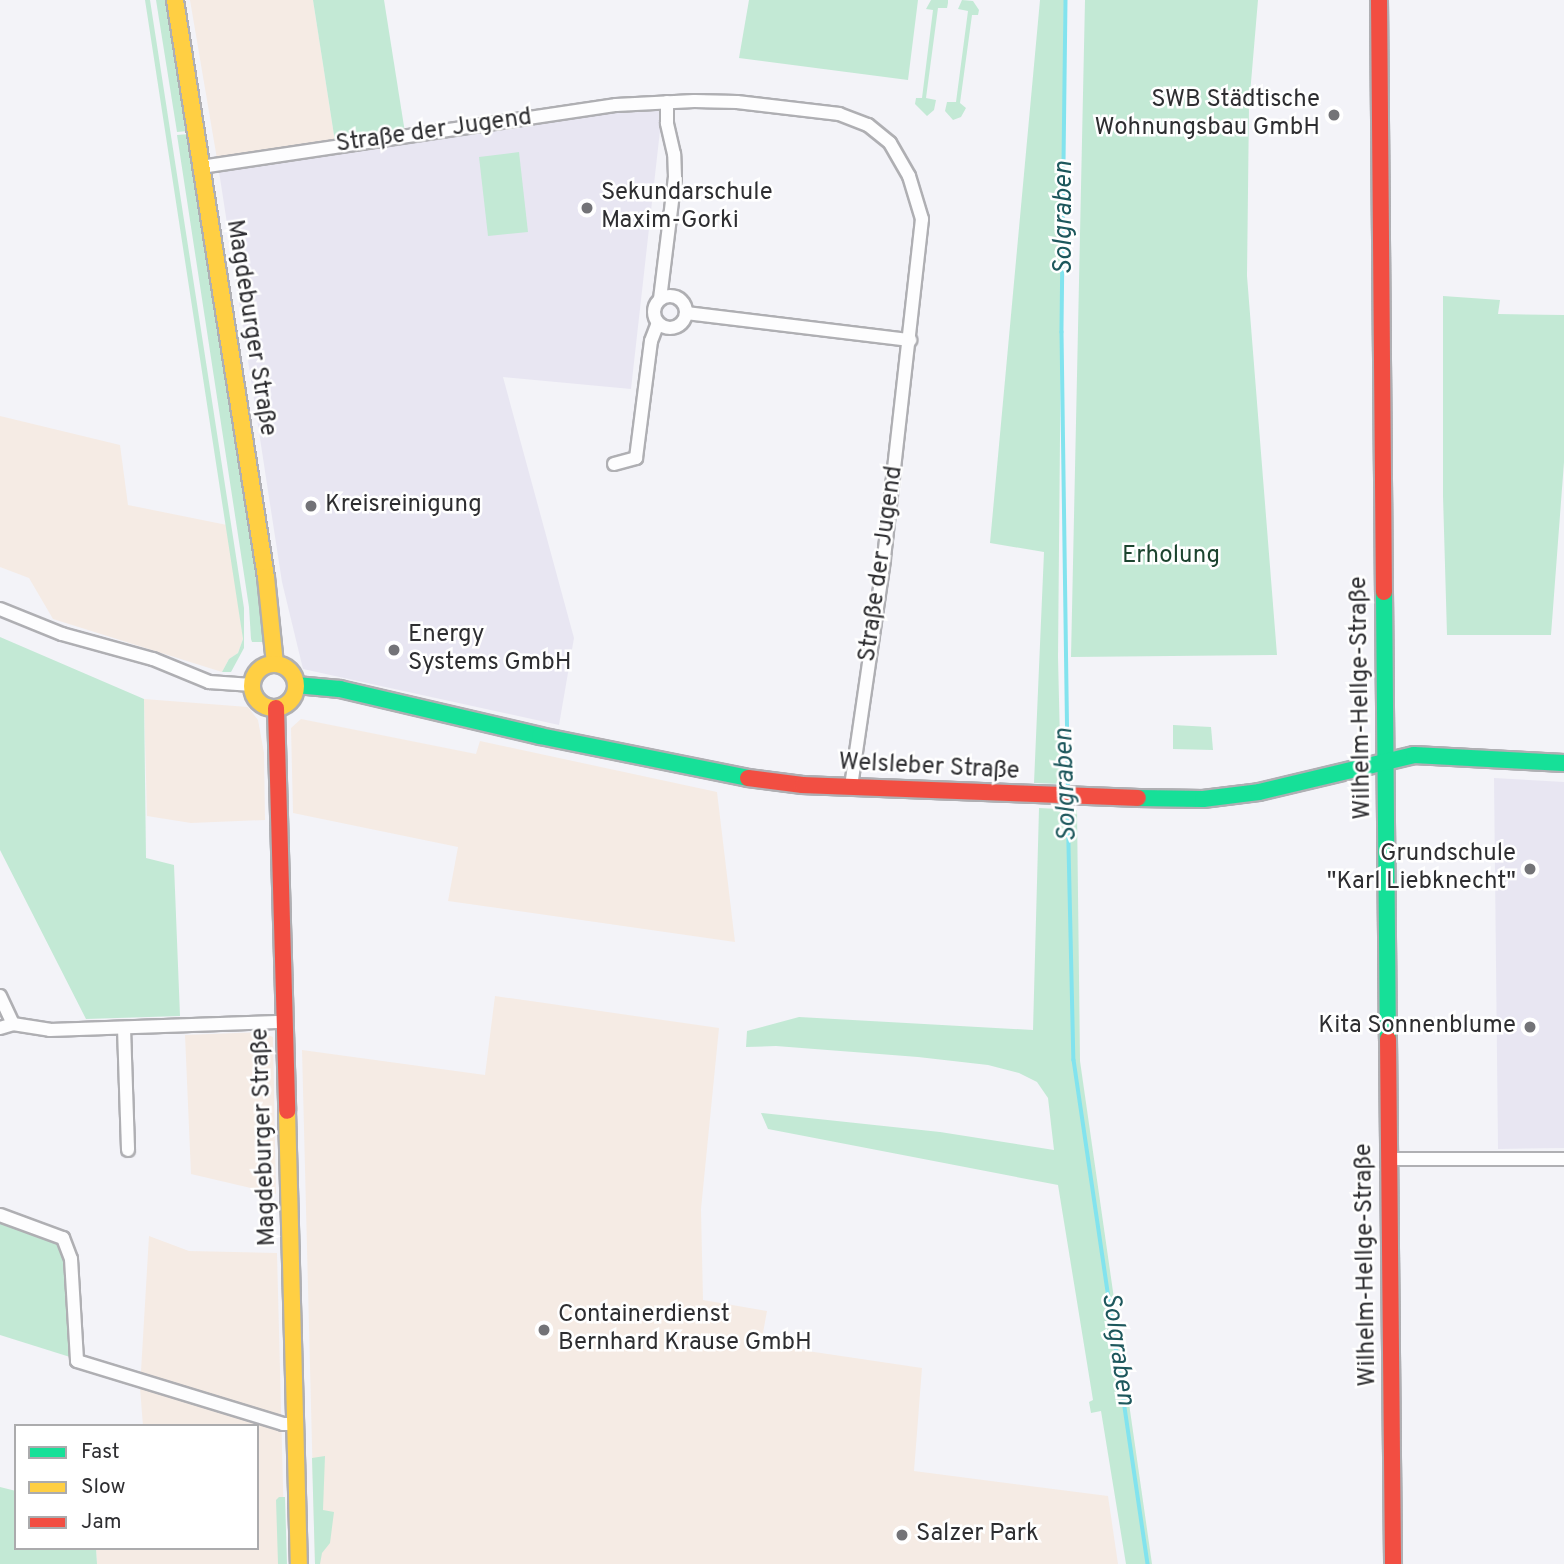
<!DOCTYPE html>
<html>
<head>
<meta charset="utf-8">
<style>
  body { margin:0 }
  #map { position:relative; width:1564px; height:1564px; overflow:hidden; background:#f3f3f8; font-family:Overpass,sans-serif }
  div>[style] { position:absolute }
  .commercial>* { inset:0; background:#f5ebe4 }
  .built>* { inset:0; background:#e8e6f2 }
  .green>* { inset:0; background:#c3e9d5 }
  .stream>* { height:3.5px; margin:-1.75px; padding:0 1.75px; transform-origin:1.75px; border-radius:1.75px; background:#82e3ee }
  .roads { filter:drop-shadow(2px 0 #afafb3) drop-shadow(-2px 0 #afafb3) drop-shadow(0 2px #afafb3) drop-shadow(0 -2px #afafb3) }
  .street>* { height:12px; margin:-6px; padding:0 6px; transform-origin:6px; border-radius:6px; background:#fdfdfe }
  .street>.ring { margin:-6px; padding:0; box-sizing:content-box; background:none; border:12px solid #fdfdfe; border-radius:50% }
  .fast>* { height:16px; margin:-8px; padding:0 8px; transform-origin:8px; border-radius:8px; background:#16e098 }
  .slow>* { height:16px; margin:-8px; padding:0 8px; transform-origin:8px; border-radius:8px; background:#ffcf43 }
  .slow>.ring { margin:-8px; padding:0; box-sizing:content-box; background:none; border:16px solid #ffcf43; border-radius:50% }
  .jam>* { height:16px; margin:-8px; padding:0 8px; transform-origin:8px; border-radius:8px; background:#f24e42 }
  .dots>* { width:19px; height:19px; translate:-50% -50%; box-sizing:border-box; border:4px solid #fff; border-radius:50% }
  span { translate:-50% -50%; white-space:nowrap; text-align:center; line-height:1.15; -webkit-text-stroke:5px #fff; paint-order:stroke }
  .poi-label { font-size:24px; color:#2e2e31 }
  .right { translate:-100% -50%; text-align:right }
  .left { translate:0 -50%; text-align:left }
  .street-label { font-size:24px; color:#2e2e31 }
  .park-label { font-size:24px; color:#1c442f }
  .water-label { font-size:26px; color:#1d575c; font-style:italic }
  .legend { position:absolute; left:14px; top:1424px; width:245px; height:126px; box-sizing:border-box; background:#fff; border:2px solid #ababad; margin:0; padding:9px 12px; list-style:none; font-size:21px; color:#2e2e31 }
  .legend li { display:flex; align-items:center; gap:14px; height:35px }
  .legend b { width:35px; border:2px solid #ababad }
</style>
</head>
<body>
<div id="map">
  <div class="commercial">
    <i style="clip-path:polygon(190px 0,313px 0,336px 148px,218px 165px)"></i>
    <i style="clip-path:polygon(0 416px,120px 445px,128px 505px,227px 525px,243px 639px,238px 653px,229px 659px,222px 672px,53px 619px,29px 578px,0 567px)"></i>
    <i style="clip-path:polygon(144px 699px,248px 707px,258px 720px,264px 753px,265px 820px,191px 823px,147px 816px)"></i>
    <i style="clip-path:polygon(301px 719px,476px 754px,480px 741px,717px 792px,735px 942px,448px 901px,458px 847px,293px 813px,291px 728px)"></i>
    <i style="clip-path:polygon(495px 996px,719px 1028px,701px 1209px,703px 1300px,767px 1311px,761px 1344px,922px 1368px,914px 1471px,1108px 1496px,1118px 1564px,315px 1564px,302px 1050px,485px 1075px)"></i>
    <i style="clip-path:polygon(261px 1032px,273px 1037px,276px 1194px,191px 1174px,185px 1035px)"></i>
    <i style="clip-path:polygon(149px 1236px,189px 1251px,277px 1253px,285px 1564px,97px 1564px,96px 1548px,257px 1548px,257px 1426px,143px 1426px,140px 1388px)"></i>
  </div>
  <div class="built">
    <i style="clip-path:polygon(663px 104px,631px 389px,503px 377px,574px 638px,559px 725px,303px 669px,282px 582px,218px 165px)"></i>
    <i style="clip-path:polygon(1494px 778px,1564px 782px,1564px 1148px,1498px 1149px)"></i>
  </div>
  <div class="green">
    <i style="clip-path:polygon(145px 0,150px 0,244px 608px,244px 648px,231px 672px,222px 672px,229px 659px,238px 653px,243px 639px)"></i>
    <i style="clip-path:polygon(156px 0,169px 0,188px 131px,177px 132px)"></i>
    <i style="clip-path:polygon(313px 0,384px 0,406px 139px,336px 148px)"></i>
    <i style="clip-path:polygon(749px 0,918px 0,908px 80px,739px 58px)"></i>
    <i style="clip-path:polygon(931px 0,948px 0,948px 3px,947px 8px,938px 8px,926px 98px,936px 100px,934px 110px,927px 116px,915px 104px,916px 98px,922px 98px,933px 10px,926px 9px)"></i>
    <i style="clip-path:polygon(962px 0,973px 1px,979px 10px,978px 15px,972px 15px,960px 103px,966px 108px,961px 117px,953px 120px,945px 111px,947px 102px,956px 102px,968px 11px,958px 9px)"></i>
    <i style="clip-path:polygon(1040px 0,1064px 0,1058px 657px,1061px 784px,1034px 783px,1044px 552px,990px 543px)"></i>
    <i style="clip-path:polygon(1085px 0,1258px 0,1249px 106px,1247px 276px,1277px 655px,1071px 657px)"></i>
    <i style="clip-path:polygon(189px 134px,259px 583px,264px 642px,252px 642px,251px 639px,249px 607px,177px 135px)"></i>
    <i style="clip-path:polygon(519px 152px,528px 232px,488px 236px,479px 157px)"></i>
    <i style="clip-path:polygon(1443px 296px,1500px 300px,1498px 314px,1564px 315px,1564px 462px,1551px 635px,1447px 635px,1443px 496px)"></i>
    <i style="clip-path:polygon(0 637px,144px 699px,146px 858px,174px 865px,180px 1016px,86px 1019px,0 850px)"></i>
    <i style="clip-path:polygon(1173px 725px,1211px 727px,1213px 750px,1173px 749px)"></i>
    <i style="clip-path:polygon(1039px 808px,1077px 810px,1080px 1061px,1152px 1564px,1126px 1564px,1101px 1411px,1091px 1413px,1089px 1402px,1093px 1400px,1058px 1185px,768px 1129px,761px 1113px,940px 1132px,1054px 1150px,1048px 1098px,1037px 1082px,1019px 1073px,988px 1065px,918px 1057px,776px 1046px,746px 1047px,747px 1031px,799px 1017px,1033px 1030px)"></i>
    <i style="clip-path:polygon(0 1221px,61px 1242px,66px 1258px,70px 1357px,0 1335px)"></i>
    <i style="clip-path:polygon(325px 1456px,323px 1510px,334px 1512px,330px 1543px,322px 1553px,320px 1564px,315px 1564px,312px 1458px)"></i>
    <i style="clip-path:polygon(0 1487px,16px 1491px,16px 1548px,96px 1548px,97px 1564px,0 1564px)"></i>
    <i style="clip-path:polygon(279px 1497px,285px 1497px,287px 1564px,278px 1564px,276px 1500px)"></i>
  </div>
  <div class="stream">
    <i style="left:1066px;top:0;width:332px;rotate:90.7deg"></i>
    <i style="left:1062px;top:332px;width:458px;rotate:89.2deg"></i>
    <i style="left:1068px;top:802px;width:258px;rotate:88.7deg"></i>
    <i style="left:1074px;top:1060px;width:509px;rotate:81.65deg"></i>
  </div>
  <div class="roads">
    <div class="street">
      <i style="left:201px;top:167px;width:420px;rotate:-8.5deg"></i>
      <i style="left:616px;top:105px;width:78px;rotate:-2.9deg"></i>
      <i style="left:694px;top:101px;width:43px;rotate:1.3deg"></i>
      <i style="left:737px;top:102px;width:103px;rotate:6.7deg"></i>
      <i style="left:839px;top:114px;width:31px;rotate:21deg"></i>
      <i style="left:868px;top:125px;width:28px;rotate:39deg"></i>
      <i style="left:890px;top:143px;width:38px;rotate:60deg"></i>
      <i style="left:909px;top:176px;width:45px;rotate:73.2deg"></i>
      <i style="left:922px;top:219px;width:343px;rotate:96.4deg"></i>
      <i style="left:884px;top:560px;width:229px;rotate:98.3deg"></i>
      <i class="ring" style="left:654px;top:296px;width:20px;height:20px"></i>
      <i style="left:660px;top:299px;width:123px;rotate:-83deg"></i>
      <i style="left:675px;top:177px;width:23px;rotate:-92deg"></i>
      <i style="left:674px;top:154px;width:32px;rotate:-103deg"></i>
      <i style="left:667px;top:123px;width:21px;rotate:-90deg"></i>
      <i style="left:686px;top:313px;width:226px;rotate:6.9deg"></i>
      <i style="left:614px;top:464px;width:23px;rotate:-15deg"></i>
      <i style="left:636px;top:458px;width:118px;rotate:-82.7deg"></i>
      <i style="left:651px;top:341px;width:19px;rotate:-69deg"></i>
      <i style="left:0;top:609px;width:67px;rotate:22deg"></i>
      <i style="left:62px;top:634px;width:94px;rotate:15.4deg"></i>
      <i style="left:153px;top:659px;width:61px;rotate:22.3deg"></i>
      <i style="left:209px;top:682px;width:43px;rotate:4deg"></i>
      <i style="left:0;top:996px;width:31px;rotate:65deg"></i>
      <i style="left:0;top:1028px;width:14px;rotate:-17deg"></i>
      <i style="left:13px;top:1024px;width:37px;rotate:9deg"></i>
      <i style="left:50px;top:1030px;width:234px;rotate:-2deg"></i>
      <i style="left:124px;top:1028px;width:122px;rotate:88.1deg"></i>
      <i style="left:1389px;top:1159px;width:175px"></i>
      <i style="left:0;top:1215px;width:67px;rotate:20.1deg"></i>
      <i style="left:63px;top:1238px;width:22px;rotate:69deg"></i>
      <i style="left:71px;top:1259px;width:102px;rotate:86.6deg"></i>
      <i style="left:77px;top:1361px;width:215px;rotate:17deg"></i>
      <i style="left:283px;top:1424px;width:13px"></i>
    </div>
    <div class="fast">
      <i style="left:1384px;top:592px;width:447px;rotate:89.5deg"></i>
      <i style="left:296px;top:685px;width:44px;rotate:5.2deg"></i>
      <i style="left:340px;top:689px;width:205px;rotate:13.2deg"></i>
      <i style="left:540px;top:736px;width:212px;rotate:11.4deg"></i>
      <i style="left:1138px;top:798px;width:65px;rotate:0.9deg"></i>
      <i style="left:1203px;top:799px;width:56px;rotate:-7.1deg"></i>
      <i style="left:1259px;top:792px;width:159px;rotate:-13.4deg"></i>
      <i style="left:1414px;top:755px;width:150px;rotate:3.1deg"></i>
    </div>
    <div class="slow">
      <i style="left:175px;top:0;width:584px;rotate:81.04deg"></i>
      <i style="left:266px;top:577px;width:87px;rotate:84.1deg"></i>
      <i class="ring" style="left:252px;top:664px;width:28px;height:28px"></i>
      <i style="left:287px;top:1111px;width:453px;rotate:88.5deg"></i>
    </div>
    <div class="jam">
      <i style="left:1379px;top:0;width:592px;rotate:89.52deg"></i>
      <i style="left:276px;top:708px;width:403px;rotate:88.4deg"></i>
      <i style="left:748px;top:778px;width:55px;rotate:7.3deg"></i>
      <i style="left:803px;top:785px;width:335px;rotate:2.2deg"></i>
      <i style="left:1388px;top:1039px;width:525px;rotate:89.45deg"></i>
    </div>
  </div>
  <div class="dots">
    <i style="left:1334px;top:115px;background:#737377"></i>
    <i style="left:587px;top:208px;background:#737377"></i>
    <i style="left:311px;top:506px;background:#737377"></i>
    <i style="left:394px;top:650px;background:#737377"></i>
    <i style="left:1530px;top:869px;background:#737377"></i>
    <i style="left:1530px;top:1027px;background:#737377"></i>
    <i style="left:544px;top:1330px;background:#737377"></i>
    <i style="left:902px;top:1535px;background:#737377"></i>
  </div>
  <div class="poi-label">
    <span class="right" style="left:1320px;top:115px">SWB Städtische<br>Wohnungsbau GmbH</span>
    <span class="left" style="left:601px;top:208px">Sekundarschule<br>Maxim-Gorki</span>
    <span class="left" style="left:325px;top:506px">Kreisreinigung</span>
    <span class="left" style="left:408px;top:650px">Energy<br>Systems GmbH</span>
    <span class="right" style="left:1516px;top:869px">Grundschule<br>"Karl Liebknecht"</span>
    <span class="right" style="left:1516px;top:1027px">Kita Sonnenblume</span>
    <span class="left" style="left:558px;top:1330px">Containerdienst<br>Bernhard Krause GmbH</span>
    <span class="left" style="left:916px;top:1535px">Salzer Park</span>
  </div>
  <div class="street-label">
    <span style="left:434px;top:132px;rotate:-8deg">Straße der Jugend</span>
    <span style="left:250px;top:328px;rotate:81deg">Magdeburger Straße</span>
    <span style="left:882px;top:564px;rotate:-82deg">Straße der Jugend</span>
    <span style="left:1362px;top:698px;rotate:-91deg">Wilhelm-Hellge-Straße</span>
    <span style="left:929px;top:768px;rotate:3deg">Welsleber Straße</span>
    <span style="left:265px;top:1137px;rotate:-92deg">Magdeburger Straße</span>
    <span style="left:1367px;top:1265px;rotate:-91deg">Wilhelm-Hellge-Straße</span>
  </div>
  <div class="park-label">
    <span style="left:1171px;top:557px">Erholung</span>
  </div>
  <div class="water-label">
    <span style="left:1065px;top:218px;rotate:-90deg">Solgraben</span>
    <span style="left:1067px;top:785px;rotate:-92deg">Solgraben</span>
    <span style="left:1117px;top:1349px;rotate:82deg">Solgraben</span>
  </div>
  <ul class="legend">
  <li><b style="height:9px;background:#16e098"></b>Fast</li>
  <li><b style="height:9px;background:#ffcf43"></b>Slow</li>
  <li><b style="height:9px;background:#f24e42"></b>Jam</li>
  </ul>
</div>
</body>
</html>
